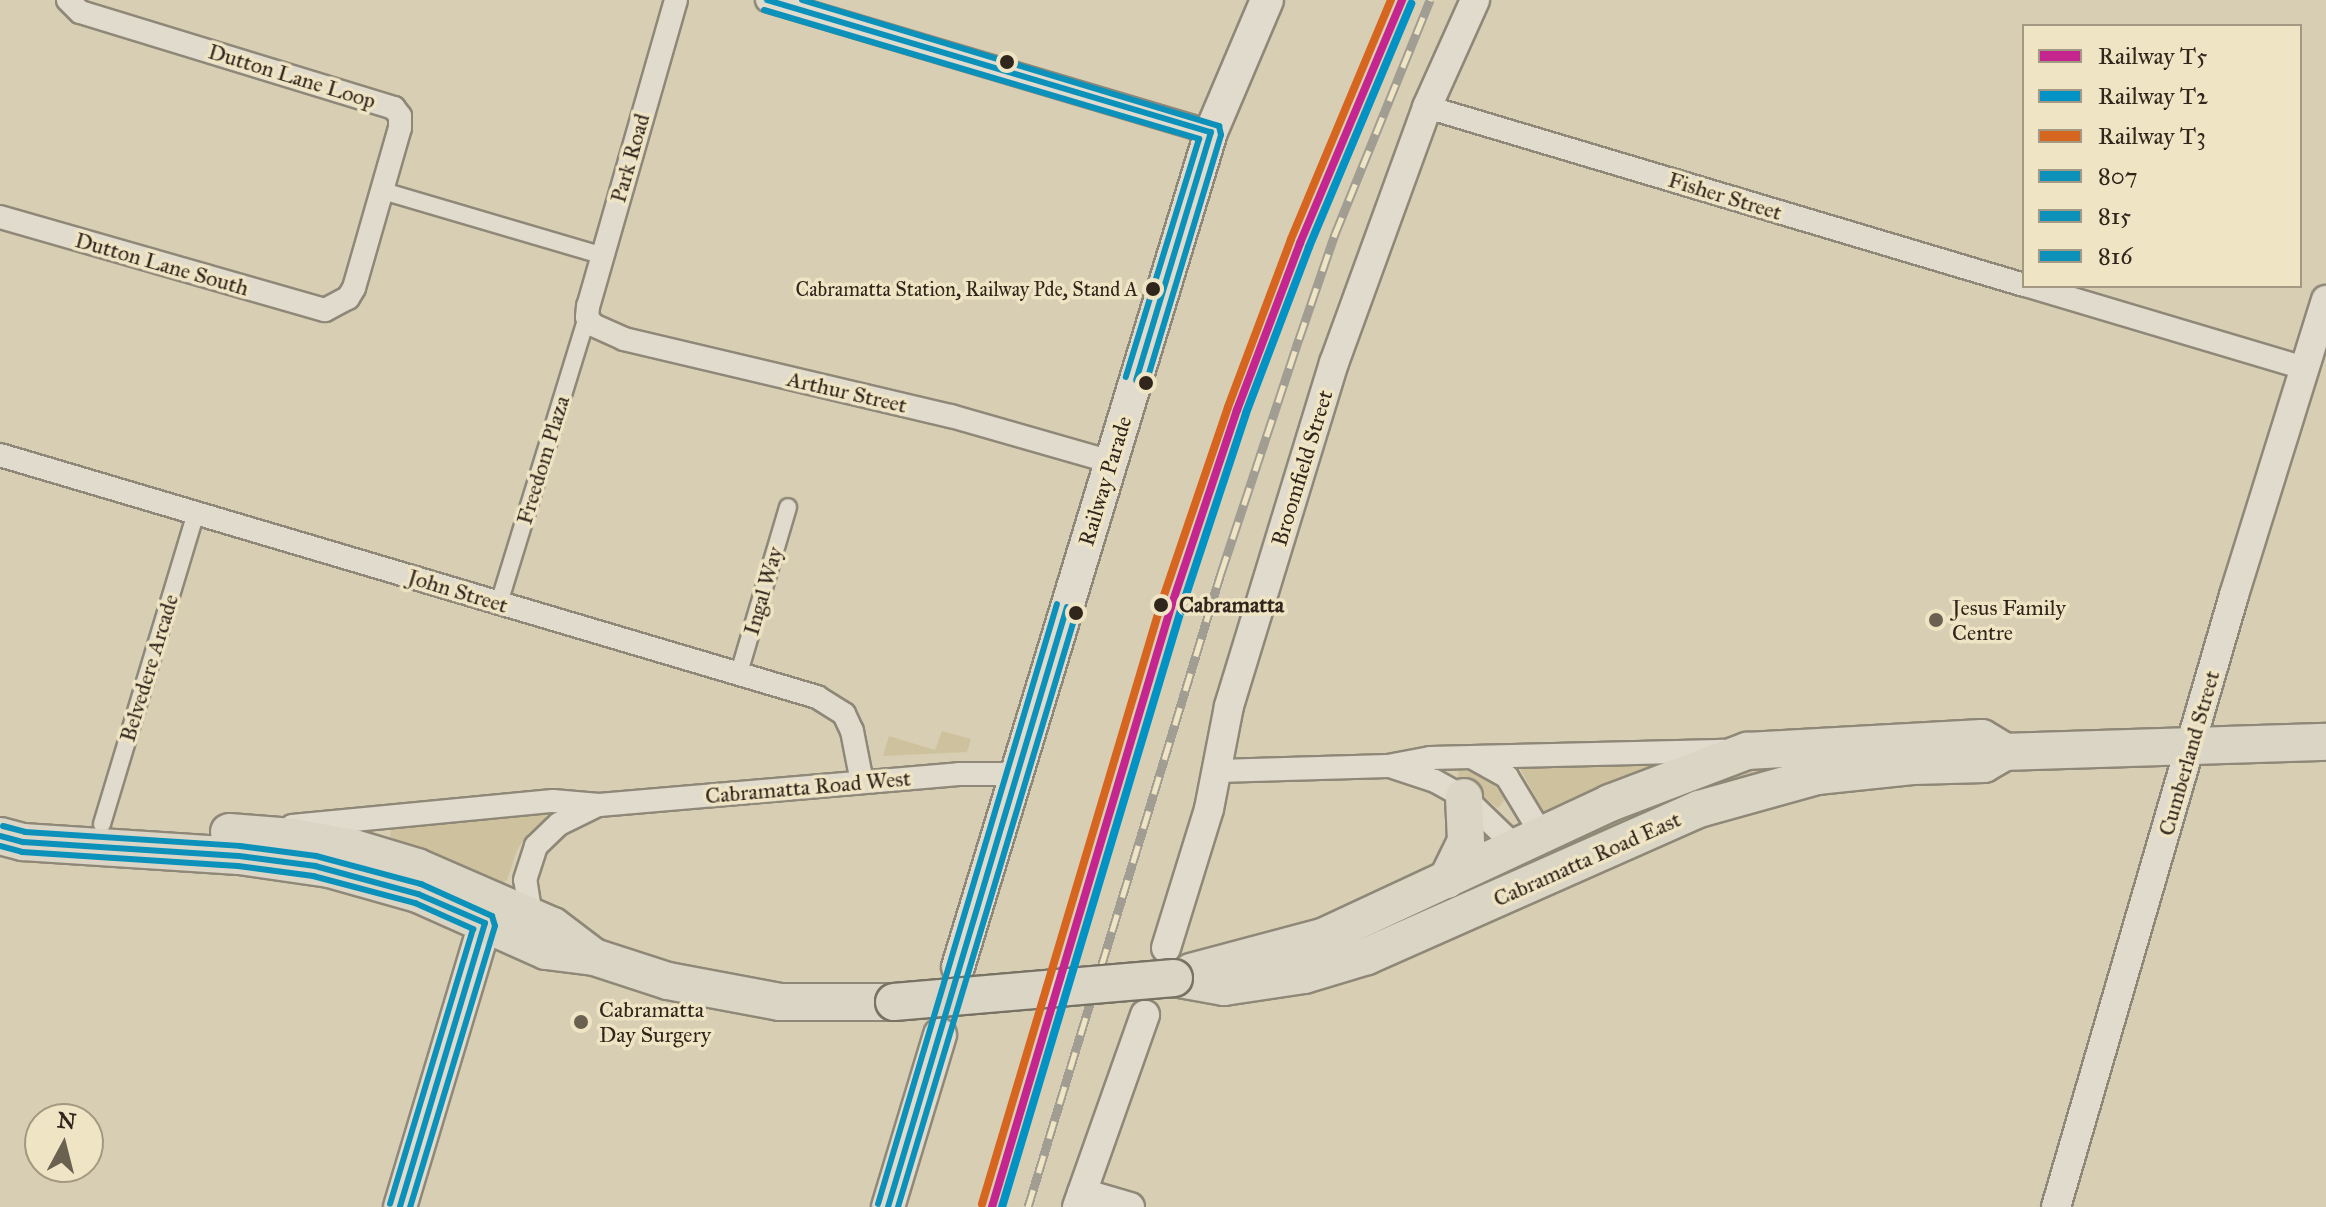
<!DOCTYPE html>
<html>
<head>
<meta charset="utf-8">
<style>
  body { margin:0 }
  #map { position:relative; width:2326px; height:1207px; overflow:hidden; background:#d7ceb3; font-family:"IM FELL Great Primer",serif }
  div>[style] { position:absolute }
  .green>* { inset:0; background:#cec29e }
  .roads { filter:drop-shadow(2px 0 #8f8878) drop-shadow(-2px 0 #8f8878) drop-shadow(0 2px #8f8878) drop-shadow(0 -2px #8f8878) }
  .pedestrian>* { height:16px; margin:-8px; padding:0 8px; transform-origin:8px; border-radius:8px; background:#e0dbcd }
  .minor>* { height:22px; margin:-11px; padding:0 11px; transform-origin:11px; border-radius:11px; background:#e0dbcd }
  .tertiary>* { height:28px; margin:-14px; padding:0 14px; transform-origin:14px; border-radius:14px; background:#e0dbcd }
  .secondary>* { height:32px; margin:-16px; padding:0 16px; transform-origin:16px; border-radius:16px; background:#e0dbcd }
  .primary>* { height:36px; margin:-18px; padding:0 18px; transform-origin:18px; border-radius:18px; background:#dad5c5 }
  .rail>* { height:9px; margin-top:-4.5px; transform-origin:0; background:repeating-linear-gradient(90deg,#efe4c4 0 18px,#a19d92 0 36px); box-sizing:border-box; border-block:2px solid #a19d92 }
  .bridges { filter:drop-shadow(2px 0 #787264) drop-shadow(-2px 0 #787264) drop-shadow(0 2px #787264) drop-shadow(0 -2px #787264) }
  .primary-bridge>* { height:36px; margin:-18px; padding:0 18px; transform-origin:18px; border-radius:18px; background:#dad5c5 }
  .bus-1>* { height:6px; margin:-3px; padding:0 3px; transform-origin:3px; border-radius:3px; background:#0c91ba }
  .bus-2>* { height:6px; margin:-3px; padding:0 3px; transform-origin:3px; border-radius:3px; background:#0c91ba }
  .bus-3>* { height:6px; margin:-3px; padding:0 3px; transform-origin:3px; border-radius:3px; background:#0c91ba }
  .rail-1>* { height:8px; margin:-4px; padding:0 4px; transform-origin:4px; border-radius:4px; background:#c4258f }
  .rail-2>* { height:8px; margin:-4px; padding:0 4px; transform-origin:4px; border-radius:4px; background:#0292c4 }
  .rail-3>* { height:8px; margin:-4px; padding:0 4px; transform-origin:4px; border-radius:4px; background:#d66520 }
  .dots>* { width:22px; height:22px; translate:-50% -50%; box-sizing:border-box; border:4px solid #efe4c4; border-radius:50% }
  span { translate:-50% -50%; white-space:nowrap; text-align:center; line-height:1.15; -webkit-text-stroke:7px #efe4c4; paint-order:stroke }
  .bus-label { font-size:20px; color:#31261c }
  .right { translate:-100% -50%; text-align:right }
  .street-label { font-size:22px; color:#31261c }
  .stop-label { font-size:22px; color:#31261c; font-weight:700 }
  .left { translate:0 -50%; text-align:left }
  .poi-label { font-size:22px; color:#31261c }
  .legend { position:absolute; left:2022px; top:24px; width:280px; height:264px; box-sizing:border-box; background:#efe4c4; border:2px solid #a39881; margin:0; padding:10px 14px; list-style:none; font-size:24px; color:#31261c }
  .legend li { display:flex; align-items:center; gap:16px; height:40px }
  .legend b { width:40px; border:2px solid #a39881 }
  .north { position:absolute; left:24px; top:1103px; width:80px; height:80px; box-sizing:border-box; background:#efe4c4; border:2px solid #a39881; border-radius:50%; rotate:7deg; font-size:22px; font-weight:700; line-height:32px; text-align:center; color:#31261c }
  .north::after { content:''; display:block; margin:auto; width:28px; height:36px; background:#6b6151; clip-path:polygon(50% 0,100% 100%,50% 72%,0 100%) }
</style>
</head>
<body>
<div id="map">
  <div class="green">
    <i style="clip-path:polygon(942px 731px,971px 739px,967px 752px,883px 756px,889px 736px,935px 750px)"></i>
    <i style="clip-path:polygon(1676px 759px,1545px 815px,1518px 765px)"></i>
    <i style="clip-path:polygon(1745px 763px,1788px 766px,1700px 787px)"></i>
    <i style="clip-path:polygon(1459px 768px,1486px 778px,1507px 797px,1498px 808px,1458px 778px)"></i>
    <i style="clip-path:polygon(542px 808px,546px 817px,528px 834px,517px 850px,507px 880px,498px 885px,390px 839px,392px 823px)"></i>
  </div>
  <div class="roads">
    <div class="pedestrian">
      <i style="left:383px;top:191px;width:227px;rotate:16.4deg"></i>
      <i style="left:499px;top:603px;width:299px;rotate:-72.9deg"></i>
      <i style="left:738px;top:676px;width:176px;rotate:-73.5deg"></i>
      <i style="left:102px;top:824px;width:326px;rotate:-73.2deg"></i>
    </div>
    <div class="minor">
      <i style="left:676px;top:0;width:318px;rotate:106deg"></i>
      <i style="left:588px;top:306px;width:11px;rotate:95deg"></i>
      <i style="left:587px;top:317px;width:10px;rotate:53deg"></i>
      <i style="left:593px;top:325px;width:34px;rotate:24deg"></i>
      <i style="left:624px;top:339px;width:336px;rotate:13.3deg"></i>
      <i style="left:951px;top:416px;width:166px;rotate:16deg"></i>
      <i style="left:767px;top:0;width:463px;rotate:16.6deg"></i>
      <i style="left:1427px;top:107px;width:623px;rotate:16.6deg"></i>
      <i style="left:0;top:217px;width:338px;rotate:16deg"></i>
      <i style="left:325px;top:310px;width:26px;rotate:-28deg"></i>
      <i style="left:348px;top:298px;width:12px;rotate:-59deg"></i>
      <i style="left:354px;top:288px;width:166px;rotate:-74deg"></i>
      <i style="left:400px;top:128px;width:12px;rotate:-90deg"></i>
      <i style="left:400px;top:116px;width:10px;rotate:-127deg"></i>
      <i style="left:394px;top:108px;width:328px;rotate:-163deg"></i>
      <i style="left:80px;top:12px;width:17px;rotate:-135deg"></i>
      <i style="left:2029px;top:286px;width:287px;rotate:16.6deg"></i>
      <i style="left:0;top:455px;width:852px;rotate:16.5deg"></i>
      <i style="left:817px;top:697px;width:32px;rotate:32deg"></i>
      <i style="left:844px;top:714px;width:19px;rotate:65deg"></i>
      <i style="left:852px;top:731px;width:52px;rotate:78.9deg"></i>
      <i style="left:1473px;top:758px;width:39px;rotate:29deg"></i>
      <i style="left:1507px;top:777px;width:68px;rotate:58.9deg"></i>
      <i style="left:1390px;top:766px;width:47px;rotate:18.4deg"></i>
      <i style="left:1435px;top:781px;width:33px;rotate:29deg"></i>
      <i style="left:1464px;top:797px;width:72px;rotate:43.9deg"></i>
      <i style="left:1218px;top:771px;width:170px;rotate:-1.7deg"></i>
      <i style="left:1388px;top:766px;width:43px;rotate:-10.8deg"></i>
      <i style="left:1430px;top:758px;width:294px;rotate:-1.4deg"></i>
      <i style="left:292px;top:826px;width:262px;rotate:-5.5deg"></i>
      <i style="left:553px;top:801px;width:46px;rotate:5deg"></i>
      <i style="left:599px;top:805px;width:361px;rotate:-4.9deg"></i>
      <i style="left:959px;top:774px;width:58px"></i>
      <i style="left:531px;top:916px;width:36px;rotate:-99deg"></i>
      <i style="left:525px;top:880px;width:36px;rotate:-72deg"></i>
      <i style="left:536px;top:846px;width:32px;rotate:-44deg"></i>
      <i style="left:559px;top:824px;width:43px;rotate:-26deg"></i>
    </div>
    <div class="tertiary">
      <i style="left:1166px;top:948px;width:145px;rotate:-72.8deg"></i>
      <i style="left:1209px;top:809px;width:105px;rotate:-79deg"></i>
      <i style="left:1229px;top:706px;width:359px;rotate:-73deg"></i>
      <i style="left:1334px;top:363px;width:272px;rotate:-70deg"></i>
      <i style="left:1427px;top:107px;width:117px;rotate:-65.8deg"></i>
      <i style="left:1082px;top:1193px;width:50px;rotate:16.3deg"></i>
      <i style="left:1077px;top:1207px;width:204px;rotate:-70.5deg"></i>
      <i style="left:2056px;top:1207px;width:637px;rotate:-73.78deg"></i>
      <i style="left:2234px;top:595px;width:309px;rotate:-72.7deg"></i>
    </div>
    <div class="secondary">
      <i style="left:958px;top:967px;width:872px;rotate:-73.14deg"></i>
      <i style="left:1211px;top:132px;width:143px;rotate:-67deg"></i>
      <i style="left:400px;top:1207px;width:296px;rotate:-73.3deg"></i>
      <i style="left:888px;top:1207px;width:180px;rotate:-73.2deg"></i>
    </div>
    <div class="primary">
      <i style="left:229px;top:832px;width:64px;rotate:4.5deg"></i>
      <i style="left:293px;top:837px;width:62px;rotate:10.2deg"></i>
      <i style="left:354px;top:848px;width:66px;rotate:16.8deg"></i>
      <i style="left:417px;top:867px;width:148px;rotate:23.5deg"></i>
      <i style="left:553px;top:926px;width:48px;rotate:37.3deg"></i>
      <i style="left:0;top:836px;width:24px;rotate:15deg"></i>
      <i style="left:23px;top:842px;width:216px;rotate:3.7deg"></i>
      <i style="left:239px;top:856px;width:91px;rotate:8.2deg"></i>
      <i style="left:329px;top:869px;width:92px;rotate:15.7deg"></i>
      <i style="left:418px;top:894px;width:140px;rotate:24deg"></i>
      <i style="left:546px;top:951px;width:48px;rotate:7.1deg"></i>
      <i style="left:594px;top:957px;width:78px;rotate:18deg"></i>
      <i style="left:668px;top:981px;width:114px;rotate:10.6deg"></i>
      <i style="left:780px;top:1002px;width:114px"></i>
      <i style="left:1447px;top:880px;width:43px;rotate:-64deg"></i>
      <i style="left:1466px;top:841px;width:44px;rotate:-92.6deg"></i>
      <i style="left:1191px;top:972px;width:139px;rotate:-15deg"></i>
      <i style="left:1325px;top:936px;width:315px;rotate:-25deg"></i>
      <i style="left:1610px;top:803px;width:147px;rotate:-20.8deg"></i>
      <i style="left:1747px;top:751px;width:235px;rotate:-3.2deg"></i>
      <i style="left:1982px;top:738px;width:27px;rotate:31deg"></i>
      <i style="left:1174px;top:978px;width:51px;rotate:10.2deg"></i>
      <i style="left:1224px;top:987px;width:81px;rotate:-8.5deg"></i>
      <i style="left:1304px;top:975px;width:66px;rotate:-16.8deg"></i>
      <i style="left:1367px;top:956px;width:363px;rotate:-23.9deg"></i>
      <i style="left:1699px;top:809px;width:123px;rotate:-15.6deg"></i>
      <i style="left:1817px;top:776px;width:98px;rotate:-5.9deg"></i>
      <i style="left:1914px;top:766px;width:70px;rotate:-1.6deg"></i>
      <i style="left:1984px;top:764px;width:24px;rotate:-30deg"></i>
      <i style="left:2005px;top:752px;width:321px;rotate:-1.8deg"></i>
    </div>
  </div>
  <div class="rail">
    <i style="left:1028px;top:1207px;width:663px;rotate:-73.07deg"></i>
    <i style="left:1221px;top:573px;width:247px;rotate:-71.6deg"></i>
    <i style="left:1299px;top:339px;width:111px;rotate:-71.1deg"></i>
    <i style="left:1335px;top:234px;width:253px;rotate:-67.9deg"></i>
  </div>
  <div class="bridges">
    <div class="primary-bridge">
      <i style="left:894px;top:1002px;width:281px;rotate:-4.9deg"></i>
    </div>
  </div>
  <div class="bus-1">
    <i style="left:767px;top:0;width:463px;rotate:16.6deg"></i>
    <i style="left:1211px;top:132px;width:259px;rotate:106.8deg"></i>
    <i style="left:0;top:836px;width:24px;rotate:15deg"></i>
    <i style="left:23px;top:842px;width:216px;rotate:3.7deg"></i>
    <i style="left:239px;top:856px;width:77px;rotate:7.5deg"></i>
    <i style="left:315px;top:866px;width:107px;rotate:15.2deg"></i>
    <i style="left:418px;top:894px;width:73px;rotate:23.4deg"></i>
    <i style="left:485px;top:923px;width:296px;rotate:106.7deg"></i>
    <i style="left:888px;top:1207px;width:626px;rotate:-73.39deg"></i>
  </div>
  <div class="bus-2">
    <i style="left:764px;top:10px;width:454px;rotate:16.5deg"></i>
    <i style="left:1199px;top:139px;width:249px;rotate:107.1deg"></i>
    <i style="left:0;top:846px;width:23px;rotate:15deg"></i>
    <i style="left:22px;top:852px;width:216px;rotate:3.7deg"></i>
    <i style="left:238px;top:866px;width:76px;rotate:7.6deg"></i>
    <i style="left:313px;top:876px;width:106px;rotate:14.8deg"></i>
    <i style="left:415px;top:903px;width:64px;rotate:24.1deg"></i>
    <i style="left:473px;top:929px;width:287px;rotate:106.8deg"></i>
    <i style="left:898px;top:1207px;width:623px;rotate:-73.31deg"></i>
  </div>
  <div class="bus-3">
    <i style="left:802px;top:0;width:436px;rotate:16.8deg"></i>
    <i style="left:1219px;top:126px;width:9px;rotate:77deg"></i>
    <i style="left:1221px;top:135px;width:259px;rotate:106.8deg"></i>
    <i style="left:3px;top:826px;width:23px;rotate:15deg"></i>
    <i style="left:25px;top:832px;width:215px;rotate:3.7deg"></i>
    <i style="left:240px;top:846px;width:77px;rotate:7.5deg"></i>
    <i style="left:316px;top:856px;width:109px;rotate:14.9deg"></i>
    <i style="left:421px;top:884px;width:78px;rotate:24.3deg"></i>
    <i style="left:492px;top:916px;width:10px;rotate:73deg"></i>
    <i style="left:495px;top:926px;width:294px;rotate:106.8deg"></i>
    <i style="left:878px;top:1204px;width:626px;rotate:-73.39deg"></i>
  </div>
  <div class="rail-1">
    <i style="left:992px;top:1207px;width:626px;rotate:-73.39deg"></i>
    <i style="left:1171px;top:607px;width:208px;rotate:-71.5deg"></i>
    <i style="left:1237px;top:410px;width:178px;rotate:-69.3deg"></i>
    <i style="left:1300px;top:243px;width:264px;rotate:-67.2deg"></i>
  </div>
  <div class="rail-2">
    <i style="left:1002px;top:1207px;width:623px;rotate:-73.31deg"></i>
    <i style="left:1181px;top:610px;width:207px;rotate:-71.7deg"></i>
    <i style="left:1246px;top:413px;width:178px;rotate:-69.2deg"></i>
    <i style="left:1309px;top:247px;width:264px;rotate:-67.2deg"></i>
  </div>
  <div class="rail-3">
    <i style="left:982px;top:1204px;width:626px;rotate:-73.39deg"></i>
    <i style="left:1161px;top:604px;width:208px;rotate:-71.2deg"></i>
    <i style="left:1228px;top:407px;width:179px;rotate:-69.4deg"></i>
    <i style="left:1291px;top:239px;width:259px;rotate:-67.3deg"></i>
  </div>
  <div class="dots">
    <i style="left:1007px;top:62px;background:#31261c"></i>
    <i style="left:1153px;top:289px;background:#31261c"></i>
    <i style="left:1146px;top:383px;background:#31261c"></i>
    <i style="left:1161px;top:605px;background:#31261c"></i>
    <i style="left:1076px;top:613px;background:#31261c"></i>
    <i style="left:1936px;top:620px;background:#6b6151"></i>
    <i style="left:581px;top:1022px;background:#6b6151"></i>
  </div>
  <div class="bus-label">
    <span class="right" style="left:1138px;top:289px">Cabramatta Station, Railway Pde, Stand A</span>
  </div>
  <div class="street-label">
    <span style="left:292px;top:76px;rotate:17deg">Dutton Lane Loop</span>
    <span style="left:630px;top:158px;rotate:-74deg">Park Road</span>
    <span style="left:1725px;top:196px;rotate:17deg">Fisher Street</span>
    <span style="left:162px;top:264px;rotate:16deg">Dutton Lane South</span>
    <span style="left:847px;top:392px;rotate:13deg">Arthur Street</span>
    <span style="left:543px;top:460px;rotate:-73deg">Freedom Plaza</span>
    <span style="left:1302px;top:468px;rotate:-73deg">Broomfield Street</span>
    <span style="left:1105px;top:481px;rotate:-73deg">Railway Parade</span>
    <span style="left:458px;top:591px;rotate:17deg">John Street</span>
    <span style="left:763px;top:591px;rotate:-74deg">Ingal Way</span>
    <span style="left:149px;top:668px;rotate:-73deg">Belvedere Arcade</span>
    <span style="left:2189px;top:753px;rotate:-74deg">Cumberland Street</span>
    <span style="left:808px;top:787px;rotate:-5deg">Cabramatta Road West</span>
    <span style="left:1587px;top:859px;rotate:-24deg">Cabramatta Road East</span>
  </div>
  <div class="stop-label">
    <span class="left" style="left:1179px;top:605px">Cabramatta</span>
  </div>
  <div class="poi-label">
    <span class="left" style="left:1952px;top:620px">Jesus Family<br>Centre</span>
    <span class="left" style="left:599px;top:1022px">Cabramatta<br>Day Surgery</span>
  </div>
  <ul class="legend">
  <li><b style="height:10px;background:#c4258f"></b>Railway T5</li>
  <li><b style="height:10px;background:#0292c4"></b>Railway T2</li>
  <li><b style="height:10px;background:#d66520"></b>Railway T3</li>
  <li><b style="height:10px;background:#0c91ba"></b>807</li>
  <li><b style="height:10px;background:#0c91ba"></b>815</li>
  <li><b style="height:10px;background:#0c91ba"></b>816</li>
  </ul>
  <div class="north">N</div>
</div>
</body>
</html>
